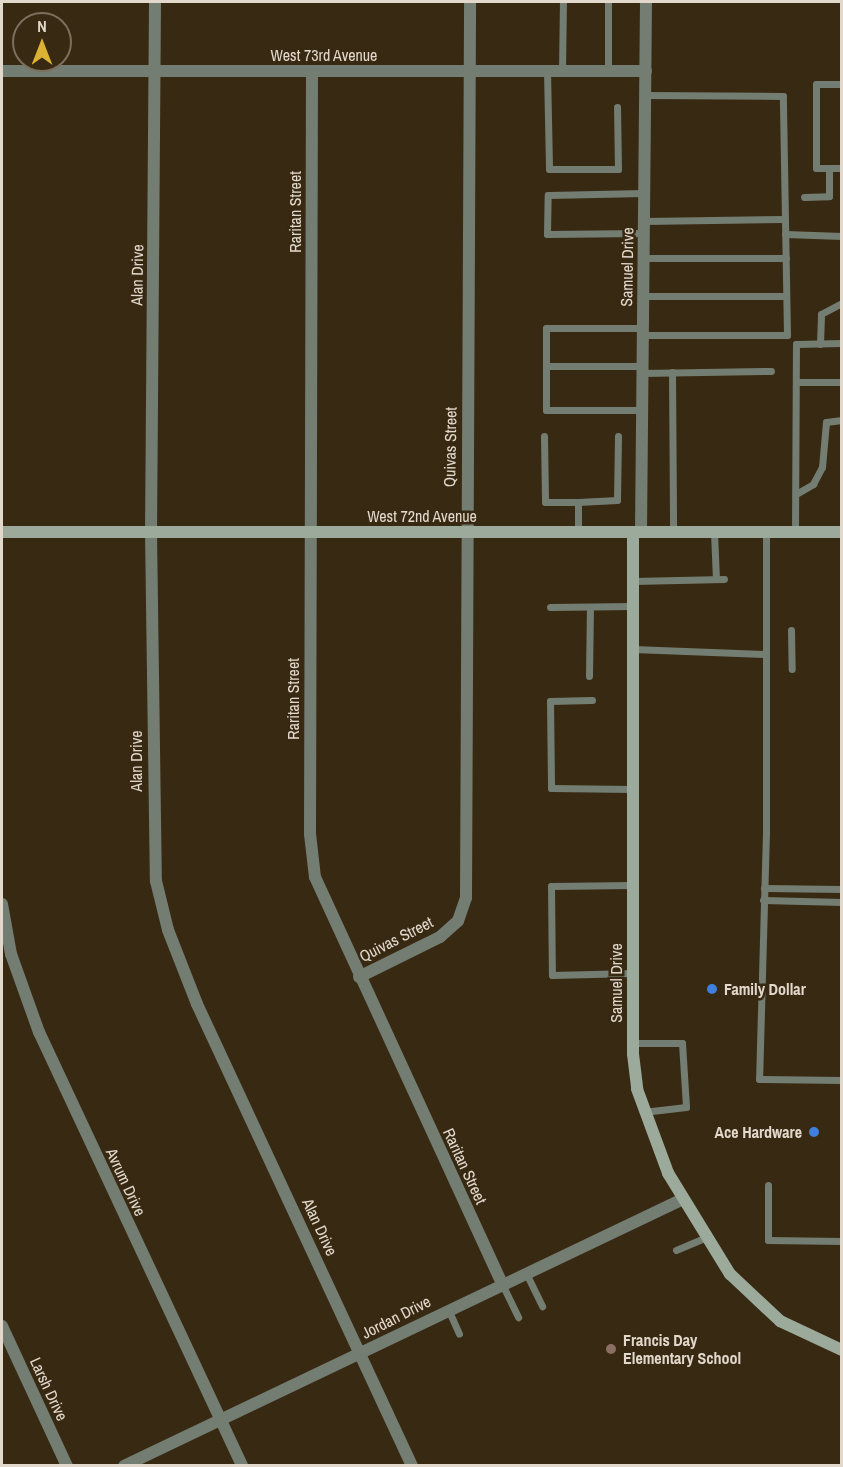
<!DOCTYPE html>
<html>
<head>
<meta charset="utf-8">
<style>
  body { margin:0 }
  #map { position:relative; width:843px; height:1467px; overflow:hidden; background:#382913; font-family:"Archivo Narrow",sans-serif }
  div>[style] { position:absolute }
  .lane>* { height:7px; margin:-3.5px; padding:0 3.5px; transform-origin:3.5px; border-radius:3.5px; background:#737d72 }
  .street>* { height:12px; margin:-6px; padding:0 6px; transform-origin:6px; border-radius:6px; background:#737d72 }
  .secondary>* { height:12px; margin:-6px; padding:0 6px; transform-origin:6px; border-radius:6px; background:#9baa9a }
  .dots>* { width:16px; height:16px; translate:-50% -50%; box-sizing:border-box; border:3px solid #382913; border-radius:50% }
  span { translate:-50% -50%; white-space:nowrap; text-align:center; line-height:1.15; -webkit-text-stroke:5px #382913; paint-order:stroke }
  .street-label { font-size:16px; color:#e2d8cb }
  .poi-label { font-size:16px; color:#e2d8cb; font-weight:700 }
  .left { translate:0 -50%; text-align:left }
  .right { translate:-100% -50%; text-align:right }
  .frame { position:absolute; inset:0; border:3px solid #e2d8cb; pointer-events:none }
  .north { position:absolute; left:12px; top:12px; width:60px; height:60px; box-sizing:border-box; background:#382913; border:2px solid #7c6f5d; border-radius:50%; rotate:0deg; font-size:16px; font-weight:700; line-height:24px; text-align:center; color:#e2d8cb }
  .north::after { content:''; display:block; margin:auto; width:21px; height:27px; background:#dcb233; clip-path:polygon(50% 0,100% 100%,50% 72%,0 100%) }
</style>
</head>
<body>
<div id="map">
  <div class="lane">
    <i style="left:547px;top:71px;width:98px;rotate:88.8deg"></i>
    <i style="left:549px;top:169px;width:69px"></i>
    <i style="left:618px;top:169px;width:62px;rotate:-90.9deg"></i>
    <i style="left:562px;top:71px;width:69px;rotate:-89.2deg"></i>
    <i style="left:608px;top:71px;width:69px;rotate:-90deg"></i>
    <i style="left:842px;top:84px;width:26px;rotate:180deg"></i>
    <i style="left:816px;top:84px;width:84px;rotate:90deg"></i>
    <i style="left:816px;top:168px;width:26px"></i>
    <i style="left:804px;top:197px;width:25px;rotate:-2deg"></i>
    <i style="left:829px;top:196px;width:28px;rotate:-90deg"></i>
    <i style="left:644px;top:221px;width:141px;rotate:-0.8deg"></i>
    <i style="left:644px;top:233px;width:97px;rotate:179.4deg"></i>
    <i style="left:547px;top:234px;width:39px;rotate:-89deg"></i>
    <i style="left:548px;top:195px;width:96px;rotate:-1.2deg"></i>
    <i style="left:785px;top:234px;width:57px;rotate:2deg"></i>
    <i style="left:644px;top:258px;width:142px"></i>
    <i style="left:643px;top:296px;width:143px"></i>
    <i style="left:643px;top:335px;width:144px"></i>
    <i style="left:787px;top:335px;width:239px;rotate:-91deg"></i>
    <i style="left:783px;top:96px;width:138px;rotate:-179.6deg"></i>
    <i style="left:820px;top:344px;width:30px;rotate:-88deg"></i>
    <i style="left:821px;top:314px;width:24px;rotate:-28deg"></i>
    <i style="left:546px;top:366px;width:96px"></i>
    <i style="left:672px;top:372px;width:160px;rotate:89.6deg"></i>
    <i style="left:642px;top:373px;width:129px;rotate:-0.9deg"></i>
    <i style="left:796px;top:382px;width:46px"></i>
    <i style="left:642px;top:410px;width:96px;rotate:180deg"></i>
    <i style="left:546px;top:410px;width:82px;rotate:-90deg"></i>
    <i style="left:546px;top:328px;width:97px"></i>
    <i style="left:544px;top:436px;width:66px;rotate:89.1deg"></i>
    <i style="left:545px;top:502px;width:33px"></i>
    <i style="left:578px;top:502px;width:30px;rotate:90deg"></i>
    <i style="left:796px;top:494px;width:20px;rotate:-30deg"></i>
    <i style="left:813px;top:484px;width:19px;rotate:-62deg"></i>
    <i style="left:822px;top:467px;width:45px;rotate:-84.9deg"></i>
    <i style="left:826px;top:422px;width:16px;rotate:-7deg"></i>
    <i style="left:578px;top:502px;width:39px;rotate:-3deg"></i>
    <i style="left:617px;top:500px;width:64px;rotate:-89.1deg"></i>
    <i style="left:714px;top:532px;width:47px;rotate:87.6deg"></i>
    <i style="left:766px;top:532px;width:300px;rotate:90deg"></i>
    <i style="left:766px;top:832px;width:247px;rotate:91.6deg"></i>
    <i style="left:759px;top:1079px;width:83px;rotate:0.7deg"></i>
    <i style="left:795px;top:532px;width:188px;rotate:-89.7deg"></i>
    <i style="left:796px;top:344px;width:46px;rotate:-1.2deg"></i>
    <i style="left:633px;top:581px;width:91px;rotate:-1.3deg"></i>
    <i style="left:550px;top:607px;width:83px;rotate:-0.7deg"></i>
    <i style="left:791px;top:630px;width:39px;rotate:89deg"></i>
    <i style="left:633px;top:649px;width:133px;rotate:2.2deg"></i>
    <i style="left:589px;top:676px;width:69px;rotate:-89.2deg"></i>
    <i style="left:592px;top:700px;width:42px;rotate:178.6deg"></i>
    <i style="left:550px;top:701px;width:87px;rotate:89.3deg"></i>
    <i style="left:551px;top:788px;width:81px;rotate:0.7deg"></i>
    <i style="left:632px;top:885px;width:81px;rotate:179.3deg"></i>
    <i style="left:551px;top:886px;width:89px;rotate:89.4deg"></i>
    <i style="left:552px;top:975px;width:81px;rotate:-1.4deg"></i>
    <i style="left:764px;top:888px;width:78px;rotate:0.7deg"></i>
    <i style="left:763px;top:900px;width:79px;rotate:1.5deg"></i>
    <i style="left:633px;top:1043px;width:49px"></i>
    <i style="left:682px;top:1043px;width:64px;rotate:86.4deg"></i>
    <i style="left:686px;top:1107px;width:43px;rotate:173.4deg"></i>
    <i style="left:768px;top:1185px;width:55px;rotate:90deg"></i>
    <i style="left:768px;top:1240px;width:74px;rotate:0.8deg"></i>
    <i style="left:676px;top:1250px;width:34px;rotate:-23deg"></i>
    <i style="left:526px;top:1273px;width:37px;rotate:64deg"></i>
    <i style="left:502px;top:1284px;width:37px;rotate:64deg"></i>
    <i style="left:448px;top:1309px;width:27px;rotate:66deg"></i>
  </div>
  <div class="street">
    <i style="left:155px;top:2px;width:530px;rotate:90.43deg"></i>
    <i style="left:151px;top:532px;width:349px;rotate:89.2deg"></i>
    <i style="left:156px;top:881px;width:50px;rotate:76.2deg"></i>
    <i style="left:168px;top:930px;width:79px;rotate:68.6deg"></i>
    <i style="left:197px;top:1004px;width:510px;rotate:65.04deg"></i>
    <i style="left:2px;top:71px;width:644px"></i>
    <i style="left:312px;top:72px;width:762px;rotate:90.15deg"></i>
    <i style="left:310px;top:834px;width:43px;rotate:83.4deg"></i>
    <i style="left:315px;top:877px;width:448px;rotate:65.3deg"></i>
    <i style="left:641px;top:532px;width:530px;rotate:-89.46deg"></i>
    <i style="left:2px;top:904px;width:51px;rotate:79.8deg"></i>
    <i style="left:11px;top:954px;width:83px;rotate:70.3deg"></i>
    <i style="left:39px;top:1032px;width:479px;rotate:64.9deg"></i>
    <i style="left:359px;top:977px;width:90px;rotate:-26.3deg"></i>
    <i style="left:440px;top:937px;width:24px;rotate:-42deg"></i>
    <i style="left:458px;top:921px;width:24px;rotate:-71deg"></i>
    <i style="left:466px;top:898px;width:896px;rotate:-89.74deg"></i>
    <i style="left:2px;top:1326px;width:154px;rotate:65.1deg"></i>
    <i style="left:124px;top:1466px;width:619px;rotate:-25.53deg"></i>
  </div>
  <div class="secondary">
    <i style="left:2px;top:532px;width:840px"></i>
    <i style="left:633px;top:532px;width:522px;rotate:90deg"></i>
    <i style="left:633px;top:1054px;width:35px;rotate:83deg"></i>
    <i style="left:637px;top:1089px;width:90px;rotate:69.7deg"></i>
    <i style="left:668px;top:1173px;width:119px;rotate:58.5deg"></i>
    <i style="left:730px;top:1274px;width:69px;rotate:43.2deg"></i>
    <i style="left:780px;top:1321px;width:68px;rotate:25.1deg"></i>
  </div>
  <div class="dots">
    <i style="left:712px;top:989px;background:#3f7fe0"></i>
    <i style="left:814px;top:1132px;background:#3f7fe0"></i>
    <i style="left:611px;top:1349px;background:#8d6e63"></i>
  </div>
  <div class="street-label">
    <span style="left:324px;top:55px">West 73rd Avenue</span>
    <span style="left:295px;top:212px;rotate:-90deg">Raritan Street</span>
    <span style="left:627px;top:267px;rotate:-89deg">Samuel Drive</span>
    <span style="left:137px;top:275px;rotate:-89deg">Alan Drive</span>
    <span style="left:450px;top:447px;rotate:-89deg">Quivas Street</span>
    <span style="left:422px;top:516px">West 72nd Avenue</span>
    <span style="left:293px;top:699px;rotate:-90deg">Raritan Street</span>
    <span style="left:136px;top:761px;rotate:-90deg">Alan Drive</span>
    <span style="left:396px;top:939px;rotate:-27deg">Quivas Street</span>
    <span style="left:616px;top:983px;rotate:-90deg">Samuel Drive</span>
    <span style="left:465px;top:1166px;rotate:65deg">Raritan Street</span>
    <span style="left:126px;top:1182px;rotate:65deg">Avrum Drive</span>
    <span style="left:320px;top:1227px;rotate:65deg">Alan Drive</span>
    <span style="left:396px;top:1317px;rotate:-27deg">Jordan Drive</span>
    <span style="left:49px;top:1389px;rotate:65deg">Larsh Drive</span>
  </div>
  <div class="poi-label">
    <span class="left" style="left:724px;top:989px">Family Dollar</span>
    <span class="right" style="left:802px;top:1132px">Ace Hardware</span>
    <span class="left" style="left:623px;top:1349px">Francis Day<br>Elementary School</span>
  </div>
  <div class="frame"></div>
  <div class="north">N</div>
</div>
</body>
</html>
